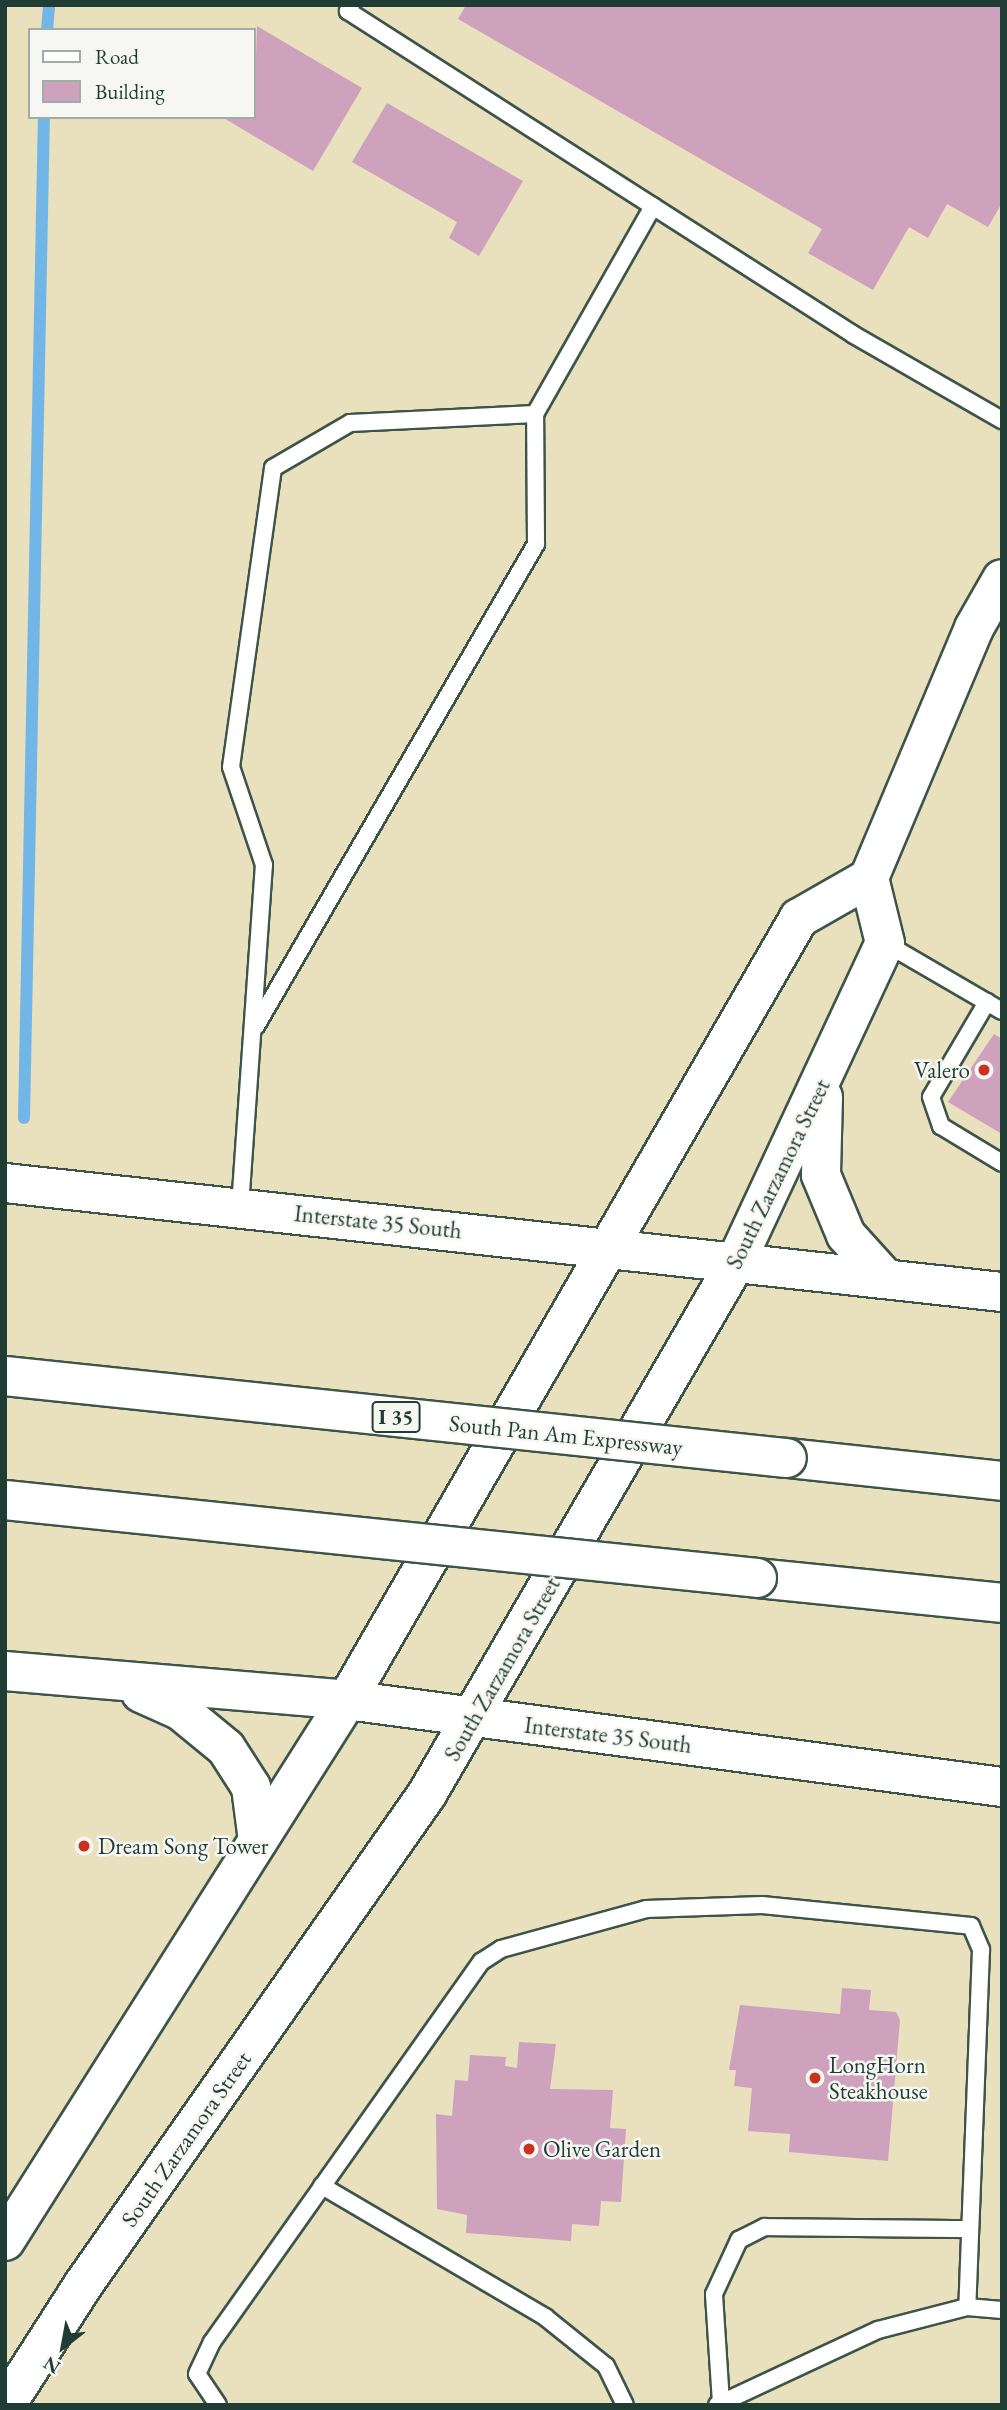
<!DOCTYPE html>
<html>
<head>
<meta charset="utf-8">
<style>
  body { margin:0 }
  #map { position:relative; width:1007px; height:2410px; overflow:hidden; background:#e9e0bd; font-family:"EB Garamond",serif }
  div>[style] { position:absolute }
  .stream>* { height:12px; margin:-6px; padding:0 6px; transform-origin:6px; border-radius:6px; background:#72b5e7 }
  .building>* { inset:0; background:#cea1bd }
  .roads { filter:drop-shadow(2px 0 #3d5549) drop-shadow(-2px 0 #3d5549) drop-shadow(0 2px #3d5549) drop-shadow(0 -2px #3d5549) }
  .service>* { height:16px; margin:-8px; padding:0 8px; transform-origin:8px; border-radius:8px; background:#fff }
  .secondary>* { height:38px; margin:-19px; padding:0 19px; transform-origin:19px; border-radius:19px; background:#fff }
  .motorway>* { height:38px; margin:-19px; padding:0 19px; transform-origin:19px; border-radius:19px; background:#fff }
  .bridges { filter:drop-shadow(2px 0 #3d5549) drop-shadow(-2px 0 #3d5549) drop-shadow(0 2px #3d5549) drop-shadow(0 -2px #3d5549) }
  .motorway-bridge>* { height:38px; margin:-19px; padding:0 19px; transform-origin:19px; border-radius:19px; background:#fff }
  .dots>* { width:19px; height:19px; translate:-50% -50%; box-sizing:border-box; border:4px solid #f6f6f2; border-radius:50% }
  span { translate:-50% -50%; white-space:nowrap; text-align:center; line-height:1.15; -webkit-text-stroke:5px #f6f6f2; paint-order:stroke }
  .shield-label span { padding:2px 5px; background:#f6f6f2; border:2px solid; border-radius:5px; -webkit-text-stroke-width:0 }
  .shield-label { font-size:21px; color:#1f3d34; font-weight:700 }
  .poi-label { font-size:23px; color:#1f3d34 }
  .right { translate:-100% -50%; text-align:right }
  .left { translate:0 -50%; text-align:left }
  .street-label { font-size:23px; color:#1f3d34 }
  .frame { position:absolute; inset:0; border:7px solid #1f3d34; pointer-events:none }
  .legend { position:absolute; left:28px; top:28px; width:228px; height:91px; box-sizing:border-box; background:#f6f6f2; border:2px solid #a0aca6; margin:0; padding:9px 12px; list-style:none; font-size:21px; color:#1f3d34 }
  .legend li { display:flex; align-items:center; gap:14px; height:35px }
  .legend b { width:35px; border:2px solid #a0aca6 }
  .north { position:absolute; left:28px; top:2312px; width:70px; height:70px; -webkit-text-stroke:5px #f6f6f2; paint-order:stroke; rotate:211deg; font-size:19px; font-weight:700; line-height:28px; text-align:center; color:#1f3d34 }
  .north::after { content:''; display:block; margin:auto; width:24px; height:32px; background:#1f3d34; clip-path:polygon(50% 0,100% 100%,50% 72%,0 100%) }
</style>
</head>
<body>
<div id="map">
  <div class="stream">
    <i style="left:47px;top:30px;width:25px;rotate:-85deg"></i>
    <i style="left:24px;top:1118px;width:1001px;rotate:-88.86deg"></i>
  </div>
  <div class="building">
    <i style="clip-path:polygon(466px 5px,1002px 5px,1002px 203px,988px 227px,947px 204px,928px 238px,909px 227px,873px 290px,808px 253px,822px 229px,458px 19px)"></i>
    <i style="clip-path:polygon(257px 26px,362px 88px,313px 171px,222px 117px,254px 117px)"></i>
    <i style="clip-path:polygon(387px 103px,523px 181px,479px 256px,449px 238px,457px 222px,352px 162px)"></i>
    <i style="clip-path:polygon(994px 1034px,1002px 1039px,1002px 1134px,948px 1102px)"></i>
    <i style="clip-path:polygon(842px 1988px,871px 1990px,869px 2010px,896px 2012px,900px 2020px,888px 2161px,789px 2152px,790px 2134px,748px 2131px,752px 2088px,734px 2086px,736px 2070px,729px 2070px,740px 2005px,840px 2014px)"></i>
    <i style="clip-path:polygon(519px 2042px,556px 2044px,550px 2089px,613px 2090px,610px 2128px,626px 2129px,621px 2202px,601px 2201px,599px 2226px,572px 2224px,571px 2241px,466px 2233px,467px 2215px,437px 2209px,436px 2114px,452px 2116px,455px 2080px,468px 2081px,470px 2055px,506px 2057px,505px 2066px,517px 2068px)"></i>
  </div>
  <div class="roads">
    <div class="service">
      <i style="left:351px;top:5px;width:7px;rotate:117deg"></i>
      <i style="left:348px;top:11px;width:601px;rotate:32.63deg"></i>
      <i style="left:854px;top:335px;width:171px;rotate:29.9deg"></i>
      <i style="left:885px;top:943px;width:135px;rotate:30.2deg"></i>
      <i style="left:987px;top:1002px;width:110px;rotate:120.5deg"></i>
      <i style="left:931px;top:1097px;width:31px;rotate:71deg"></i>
      <i style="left:941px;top:1126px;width:71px;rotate:31.2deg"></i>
      <i style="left:256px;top:1026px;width:557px;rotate:-59.85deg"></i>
      <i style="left:536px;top:544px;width:130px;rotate:-90.4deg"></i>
      <i style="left:240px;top:1207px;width:343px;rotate:-86deg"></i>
      <i style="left:264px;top:865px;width:103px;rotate:-108.6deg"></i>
      <i style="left:231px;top:767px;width:302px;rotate:-82deg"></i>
      <i style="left:273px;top:468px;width:89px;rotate:-30.3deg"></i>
      <i style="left:350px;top:423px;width:185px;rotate:-2.8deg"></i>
      <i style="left:535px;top:414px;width:239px;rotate:-60.4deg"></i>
      <i style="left:322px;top:2186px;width:259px;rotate:30.4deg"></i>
      <i style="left:545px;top:2317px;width:78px;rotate:38.8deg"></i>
      <i style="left:606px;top:2366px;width:43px;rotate:64deg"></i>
      <i style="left:721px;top:2403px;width:109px;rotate:-93.7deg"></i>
      <i style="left:714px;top:2294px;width:60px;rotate:-65.2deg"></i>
      <i style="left:739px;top:2240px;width:29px;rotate:-27deg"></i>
      <i style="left:765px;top:2227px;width:205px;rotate:0.6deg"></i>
      <i style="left:218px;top:2405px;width:37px;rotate:-124deg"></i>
      <i style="left:197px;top:2374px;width:35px;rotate:-65deg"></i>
      <i style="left:212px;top:2342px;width:466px;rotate:-54.7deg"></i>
      <i style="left:481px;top:1962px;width:24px;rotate:-33deg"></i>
      <i style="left:501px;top:1949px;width:150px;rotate:-15.4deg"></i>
      <i style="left:646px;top:1909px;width:116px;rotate:-2deg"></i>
      <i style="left:762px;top:1905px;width:210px;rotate:5.7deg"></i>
      <i style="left:971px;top:1926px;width:26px;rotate:67deg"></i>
      <i style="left:981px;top:1950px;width:357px;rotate:92.2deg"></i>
      <i style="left:717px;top:2405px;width:178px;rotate:-25deg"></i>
      <i style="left:878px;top:2330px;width:92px;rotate:-14.5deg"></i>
      <i style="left:967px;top:2307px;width:35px;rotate:5deg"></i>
    </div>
    <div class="secondary">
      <i style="left:823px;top:1097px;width:78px;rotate:91.5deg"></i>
      <i style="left:821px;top:1175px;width:65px;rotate:67.4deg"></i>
      <i style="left:846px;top:1235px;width:58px;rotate:47.8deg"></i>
      <i style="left:5px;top:1183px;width:1003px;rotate:6.24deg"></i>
      <i style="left:5px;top:1671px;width:343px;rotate:4.8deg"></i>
      <i style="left:347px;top:1700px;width:661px;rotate:7.57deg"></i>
      <i style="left:141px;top:1693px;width:44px;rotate:24.2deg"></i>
      <i style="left:181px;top:1711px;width:58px;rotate:39.4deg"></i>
      <i style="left:226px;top:1748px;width:46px;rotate:57.3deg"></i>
      <i style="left:251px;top:1787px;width:54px;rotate:82.6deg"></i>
      <i style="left:5px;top:2241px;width:640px;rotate:-57.7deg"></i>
      <i style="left:347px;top:1700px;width:903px;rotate:-59.97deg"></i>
      <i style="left:799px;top:918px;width:81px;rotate:-29.7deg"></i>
      <i style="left:6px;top:2405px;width:143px;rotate:-57.3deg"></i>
      <i style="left:83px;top:2285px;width:600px;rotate:-54.98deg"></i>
      <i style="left:427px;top:1794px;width:615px;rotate:-59.85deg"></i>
      <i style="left:736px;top:1262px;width:352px;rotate:-65deg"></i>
      <i style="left:885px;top:943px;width:67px;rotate:-103.8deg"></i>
      <i style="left:869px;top:878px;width:271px;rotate:-67.2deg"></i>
      <i style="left:974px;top:628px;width:56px;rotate:-60.3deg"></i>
    </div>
    <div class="motorway">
      <i style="left:787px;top:1458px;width:216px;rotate:6.1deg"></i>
      <i style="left:757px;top:1578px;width:246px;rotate:5.8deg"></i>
    </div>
  </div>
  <div class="bridges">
    <div class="motorway-bridge">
      <i style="left:5px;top:1376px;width:786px;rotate:5.99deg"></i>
      <i style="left:5px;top:1500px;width:756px;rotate:5.92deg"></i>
    </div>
  </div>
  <div class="dots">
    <i style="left:984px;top:1070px;background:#c8321e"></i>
    <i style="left:84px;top:1846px;background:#c8321e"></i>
    <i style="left:815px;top:2078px;background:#c8321e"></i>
    <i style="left:529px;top:2149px;background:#c8321e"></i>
  </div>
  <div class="shield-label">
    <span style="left:396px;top:1417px">I 35</span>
  </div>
  <div class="poi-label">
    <span class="right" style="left:970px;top:1070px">Valero</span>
    <span class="left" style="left:98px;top:1846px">Dream Song Tower</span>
    <span class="left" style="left:829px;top:2078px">LongHorn<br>Steakhouse</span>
    <span class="left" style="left:543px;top:2149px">Olive Garden</span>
  </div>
  <div class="street-label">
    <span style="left:778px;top:1174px;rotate:-64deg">South Zarzamora Street</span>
    <span style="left:378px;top:1222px;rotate:6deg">Interstate 35 South</span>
    <span style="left:566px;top:1435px;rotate:6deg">South Pan Am Expressway</span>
    <span style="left:502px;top:1669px;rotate:-60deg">South Zarzamora Street</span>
    <span style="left:608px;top:1735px;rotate:7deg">Interstate 35 South</span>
    <span style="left:186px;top:2139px;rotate:-55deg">South Zarzamora Street</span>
  </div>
  <div class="frame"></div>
  <ul class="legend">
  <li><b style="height:9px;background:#fff"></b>Road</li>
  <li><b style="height:19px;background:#cea1bd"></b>Building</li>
  </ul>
  <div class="north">N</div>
</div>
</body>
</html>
